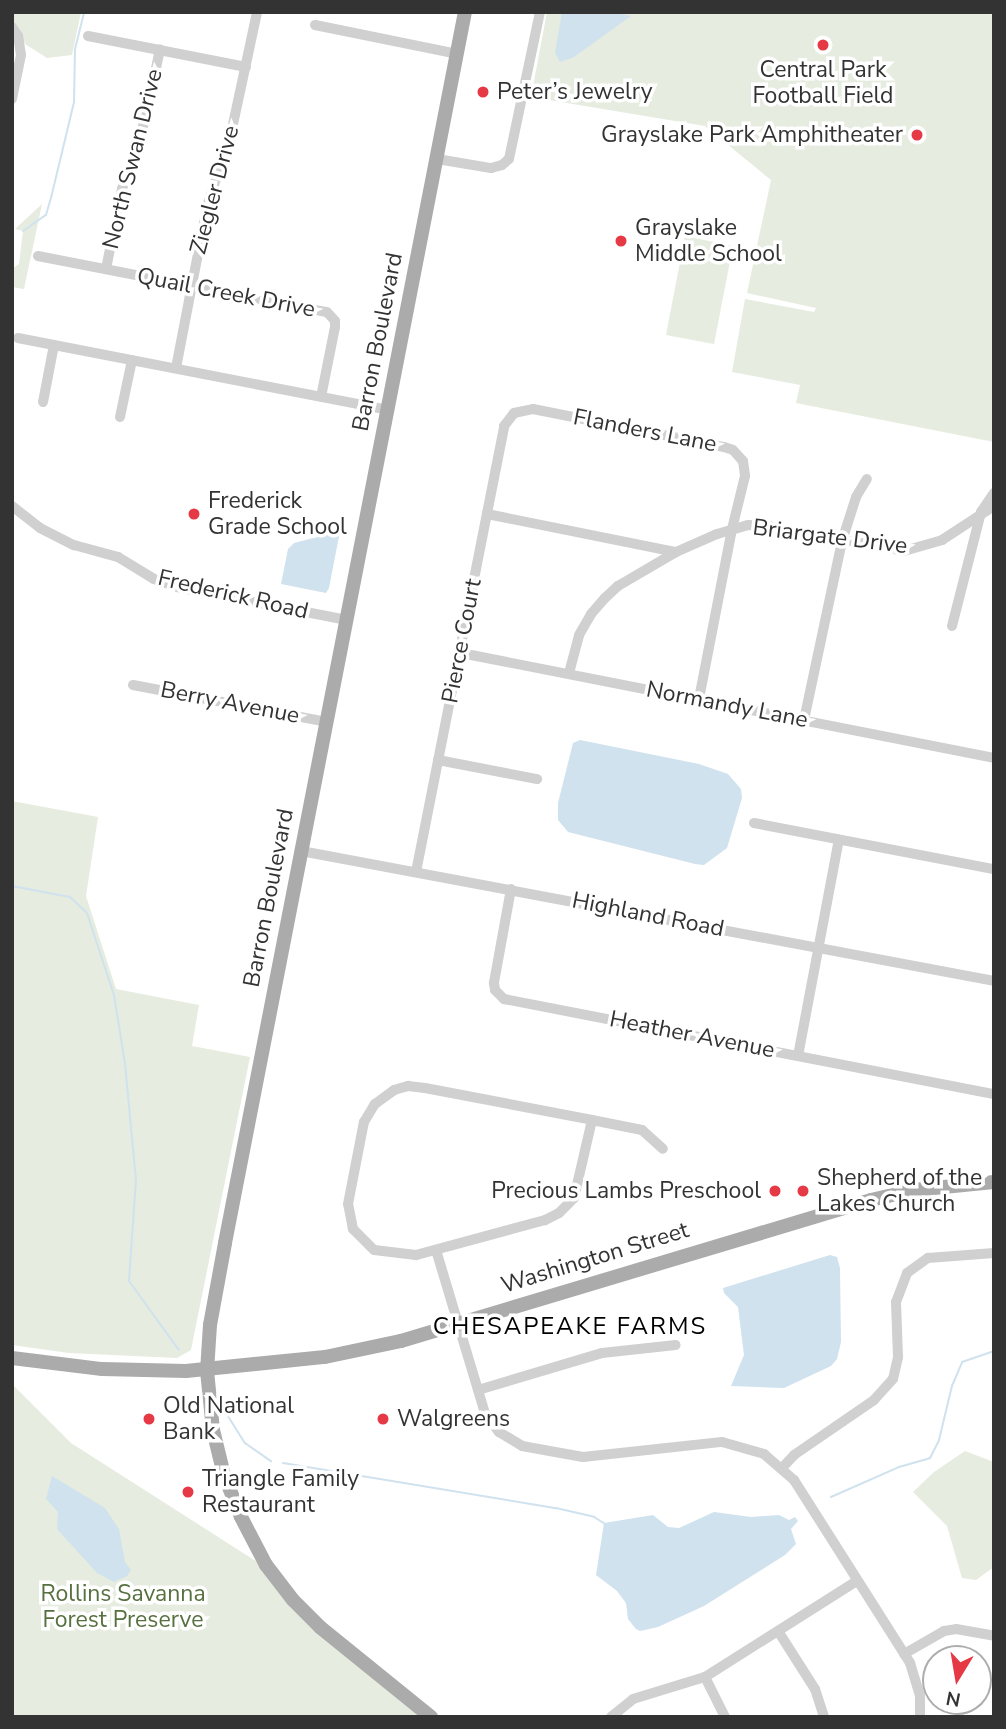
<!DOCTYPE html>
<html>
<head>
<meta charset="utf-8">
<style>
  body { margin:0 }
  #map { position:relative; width:1006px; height:1729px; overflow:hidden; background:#fff; font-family:"Nunito Sans",sans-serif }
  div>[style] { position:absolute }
  .green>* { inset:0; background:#e6ecdf }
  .water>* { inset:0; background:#cfe2ee }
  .stream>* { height:2px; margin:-1px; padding:0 1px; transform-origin:1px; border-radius:1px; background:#cfe2ee }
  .minor>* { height:10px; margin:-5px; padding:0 5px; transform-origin:5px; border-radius:5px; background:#d0d0d0 }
  .major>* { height:14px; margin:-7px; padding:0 7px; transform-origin:7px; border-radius:7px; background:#ababab }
  .dots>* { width:19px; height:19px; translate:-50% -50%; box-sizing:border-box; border:4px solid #fff; border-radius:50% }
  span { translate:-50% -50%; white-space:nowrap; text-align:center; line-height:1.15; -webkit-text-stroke:7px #fff; paint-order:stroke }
  .poi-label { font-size:23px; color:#333 }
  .left { translate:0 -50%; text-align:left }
  .right { translate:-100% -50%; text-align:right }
  .street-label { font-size:23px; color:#333 }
  .park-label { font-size:23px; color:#56703f }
  .neighbourhood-label { font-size:24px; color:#000; letter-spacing:2px }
  .frame { position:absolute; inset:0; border:14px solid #333; pointer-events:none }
  .north { position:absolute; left:922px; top:1645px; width:70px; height:70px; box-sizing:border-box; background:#fff; border:2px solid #adadad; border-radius:50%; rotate:191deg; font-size:19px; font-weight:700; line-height:28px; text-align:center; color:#333 }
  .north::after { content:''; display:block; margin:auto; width:24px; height:32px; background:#e63946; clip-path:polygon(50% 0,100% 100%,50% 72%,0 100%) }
</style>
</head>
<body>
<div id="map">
  <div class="green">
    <i style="clip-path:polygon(12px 12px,81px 12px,72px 55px,47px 58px,25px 44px,12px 21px)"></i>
    <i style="clip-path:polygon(547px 12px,994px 12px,994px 442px,796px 403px,800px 385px,732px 372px,745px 299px,814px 312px,816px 308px,747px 293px,771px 180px,705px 126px,531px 97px)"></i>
    <i style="clip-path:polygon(42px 204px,24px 289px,12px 287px,12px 269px,19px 264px,23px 231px,15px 229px)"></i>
    <i style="clip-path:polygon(685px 236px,733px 246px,714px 344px,666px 335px)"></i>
    <i style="clip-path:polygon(12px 801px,98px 817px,86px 896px,116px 989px,199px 1005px,192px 1046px,250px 1057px,191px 1350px,177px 1358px,69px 1353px,12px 1345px)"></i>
    <i style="clip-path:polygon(12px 1384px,71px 1443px,273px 1572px,295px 1600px,433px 1717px,12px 1717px)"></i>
    <i style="clip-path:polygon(965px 1451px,994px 1462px,994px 1567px,976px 1580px,962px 1578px,947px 1526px,913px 1492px,934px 1472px)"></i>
  </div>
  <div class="water">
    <i style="clip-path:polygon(562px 12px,610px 12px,631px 16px,574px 57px,560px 62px,555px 53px)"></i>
    <i style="clip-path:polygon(340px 531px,329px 588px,326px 593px,281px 584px,288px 549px,294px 543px)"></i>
    <i style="clip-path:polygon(580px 740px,699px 764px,728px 774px,741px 789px,742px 798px,727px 848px,704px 865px,695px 864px,568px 832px,558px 820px,558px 803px,573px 743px)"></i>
    <i style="clip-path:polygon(830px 1255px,837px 1257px,840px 1268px,841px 1342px,837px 1359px,831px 1366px,784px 1388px,731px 1386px,744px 1355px,738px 1307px,724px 1293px,723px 1288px)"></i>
    <i style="clip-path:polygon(52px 1476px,105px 1508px,119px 1529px,125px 1562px,131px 1570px,127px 1576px,114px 1582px,97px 1573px,57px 1529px,58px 1512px,46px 1499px)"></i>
    <i style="clip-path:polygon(714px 1512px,751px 1517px,779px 1515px,789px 1520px,795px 1517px,798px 1521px,791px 1529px,796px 1544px,785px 1555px,704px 1606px,658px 1627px,640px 1631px,636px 1629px,628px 1619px,626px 1603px,617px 1591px,596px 1575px,604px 1523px,653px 1515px,668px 1527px,679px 1528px)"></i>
  </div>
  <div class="stream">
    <i style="left:23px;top:231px;width:28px;rotate:-35deg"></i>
    <i style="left:46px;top:215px;width:18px;rotate:-74deg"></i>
    <i style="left:51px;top:198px;width:99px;rotate:-76.5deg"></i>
    <i style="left:74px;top:102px;width:53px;rotate:-88.9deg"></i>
    <i style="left:75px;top:49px;width:38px;rotate:-76deg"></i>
    <i style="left:12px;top:886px;width:59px;rotate:10.7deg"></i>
    <i style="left:70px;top:897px;width:23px;rotate:43deg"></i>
    <i style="left:87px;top:913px;width:86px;rotate:71.8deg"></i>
    <i style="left:114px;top:995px;width:70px;rotate:80.9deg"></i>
    <i style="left:125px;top:1064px;width:117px;rotate:84.6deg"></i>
    <i style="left:136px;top:1180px;width:101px;rotate:94deg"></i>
    <i style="left:129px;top:1281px;width:85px;rotate:54.1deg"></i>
    <i style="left:226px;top:1413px;width:36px;rotate:58deg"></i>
    <i style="left:245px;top:1443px;width:32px;rotate:35deg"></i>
    <i style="left:283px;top:1463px;width:277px;rotate:9.4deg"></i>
    <i style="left:556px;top:1508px;width:39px;rotate:13deg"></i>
    <i style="left:594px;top:1517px;width:13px;rotate:32deg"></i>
    <i style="left:831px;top:1497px;width:74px;rotate:-23.8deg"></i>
    <i style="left:899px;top:1467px;width:32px;rotate:-16deg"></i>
    <i style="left:930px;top:1458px;width:20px;rotate:-63deg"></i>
    <i style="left:939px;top:1440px;width:56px;rotate:-76.5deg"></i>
    <i style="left:952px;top:1386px;width:26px;rotate:-67deg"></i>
    <i style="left:962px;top:1362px;width:34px;rotate:-19deg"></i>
  </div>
  <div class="minor">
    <i style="left:315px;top:25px;width:145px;rotate:11.5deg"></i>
    <i style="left:12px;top:27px;width:11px;rotate:56deg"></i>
    <i style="left:18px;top:36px;width:19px;rotate:81deg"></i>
    <i style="left:21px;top:55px;width:45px;rotate:101.6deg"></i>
    <i style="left:88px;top:36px;width:161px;rotate:11.1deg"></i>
    <i style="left:437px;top:159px;width:55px;rotate:9.5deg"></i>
    <i style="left:491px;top:168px;width:11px;rotate:-15deg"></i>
    <i style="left:502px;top:165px;width:9px;rotate:-41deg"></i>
    <i style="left:509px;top:159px;width:150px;rotate:-78.1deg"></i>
    <i style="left:38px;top:256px;width:294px;rotate:11deg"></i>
    <i style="left:327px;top:312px;width:12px;rotate:48deg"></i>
    <i style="left:335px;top:321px;width:6px;rotate:90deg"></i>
    <i style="left:335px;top:327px;width:71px;rotate:101.3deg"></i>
    <i style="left:106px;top:269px;width:82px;rotate:-78.7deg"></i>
    <i style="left:122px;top:189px;width:76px;rotate:-71.6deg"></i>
    <i style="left:146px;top:117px;width:69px;rotate:-78.4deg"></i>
    <i style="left:18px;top:338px;width:377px;rotate:11deg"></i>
    <i style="left:176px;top:368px;width:164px;rotate:-79.1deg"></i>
    <i style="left:207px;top:207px;width:82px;rotate:-72.2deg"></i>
    <i style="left:232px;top:129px;width:120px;rotate:-77.9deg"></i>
    <i style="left:43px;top:402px;width:58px;rotate:-79.1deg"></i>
    <i style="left:120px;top:417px;width:58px;rotate:-78.1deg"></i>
    <i style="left:12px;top:506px;width:36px;rotate:38deg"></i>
    <i style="left:40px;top:528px;width:38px;rotate:27deg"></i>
    <i style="left:74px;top:545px;width:46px;rotate:15.3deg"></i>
    <i style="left:118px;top:557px;width:42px;rotate:31.4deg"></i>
    <i style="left:154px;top:579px;width:24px;rotate:19deg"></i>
    <i style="left:177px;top:587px;width:173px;rotate:11deg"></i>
    <i style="left:487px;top:514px;width:193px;rotate:11.4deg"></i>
    <i style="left:952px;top:626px;width:118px;rotate:-75.7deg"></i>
    <i style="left:981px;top:512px;width:23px;rotate:-56deg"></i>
    <i style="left:461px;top:653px;width:543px;rotate:11.14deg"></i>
    <i style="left:569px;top:673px;width:39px;rotate:-75deg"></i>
    <i style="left:579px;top:635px;width:24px;rotate:-60deg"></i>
    <i style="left:591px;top:614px;width:21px;rotate:-49deg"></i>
    <i style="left:605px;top:598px;width:18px;rotate:-43deg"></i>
    <i style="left:618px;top:586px;width:67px;rotate:-30.4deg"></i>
    <i style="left:676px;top:552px;width:45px;rotate:-23.7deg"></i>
    <i style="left:717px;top:534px;width:32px;rotate:-16deg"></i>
    <i style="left:748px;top:525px;width:20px;rotate:3deg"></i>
    <i style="left:768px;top:526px;width:138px;rotate:10.4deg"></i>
    <i style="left:904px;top:551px;width:40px;rotate:-16deg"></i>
    <i style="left:942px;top:540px;width:62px;rotate:-33.2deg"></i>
    <i style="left:133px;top:685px;width:197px;rotate:10.8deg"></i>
    <i style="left:804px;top:720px;width:183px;rotate:-78deg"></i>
    <i style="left:842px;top:541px;width:46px;rotate:-72.3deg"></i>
    <i style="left:856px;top:497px;width:21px;rotate:-59deg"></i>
    <i style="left:438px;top:760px;width:101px;rotate:10.9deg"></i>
    <i style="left:754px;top:823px;width:244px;rotate:10.9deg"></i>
    <i style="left:301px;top:851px;width:705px;rotate:10.62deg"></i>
    <i style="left:416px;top:872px;width:455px;rotate:-78.8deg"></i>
    <i style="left:504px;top:426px;width:16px;rotate:-52deg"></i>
    <i style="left:514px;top:413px;width:19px;rotate:-12deg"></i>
    <i style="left:533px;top:409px;width:195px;rotate:11.3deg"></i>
    <i style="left:724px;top:447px;width:9px;rotate:18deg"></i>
    <i style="left:733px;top:450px;width:15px;rotate:48deg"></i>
    <i style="left:743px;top:461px;width:15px;rotate:82deg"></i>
    <i style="left:745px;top:476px;width:55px;rotate:103.8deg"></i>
    <i style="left:732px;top:529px;width:173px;rotate:101deg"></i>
    <i style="left:511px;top:889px;width:96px;rotate:100.3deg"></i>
    <i style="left:494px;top:983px;width:7px;rotate:82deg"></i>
    <i style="left:495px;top:990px;width:13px;rotate:45deg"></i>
    <i style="left:504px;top:999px;width:499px;rotate:11deg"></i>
    <i style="left:798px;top:1056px;width:220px;rotate:-79.3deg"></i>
    <i style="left:592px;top:1120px;width:80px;rotate:103deg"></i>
    <i style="left:574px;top:1198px;width:21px;rotate:135deg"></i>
    <i style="left:559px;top:1213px;width:16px;rotate:153deg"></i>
    <i style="left:545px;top:1220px;width:134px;rotate:164.8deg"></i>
    <i style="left:416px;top:1255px;width:42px;rotate:-173.2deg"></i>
    <i style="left:374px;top:1250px;width:30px;rotate:-135deg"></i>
    <i style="left:353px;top:1229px;width:25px;rotate:-101deg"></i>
    <i style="left:348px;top:1204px;width:84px;rotate:-79deg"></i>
    <i style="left:364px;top:1122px;width:21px;rotate:-59deg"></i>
    <i style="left:375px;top:1104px;width:24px;rotate:-36deg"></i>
    <i style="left:394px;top:1090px;width:15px;rotate:-16deg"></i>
    <i style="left:408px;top:1086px;width:17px;rotate:7deg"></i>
    <i style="left:425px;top:1088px;width:170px;rotate:10.8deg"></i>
    <i style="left:592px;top:1120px;width:51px;rotate:11.3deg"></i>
    <i style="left:642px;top:1130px;width:28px;rotate:42deg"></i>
    <i style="left:436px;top:1250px;width:170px;rotate:73.3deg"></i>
    <i style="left:485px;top:1413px;width:24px;rotate:54deg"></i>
    <i style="left:499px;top:1432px;width:27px;rotate:31deg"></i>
    <i style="left:522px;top:1446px;width:62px;rotate:10.2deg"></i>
    <i style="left:583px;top:1457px;width:140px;rotate:-6.2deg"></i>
    <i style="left:722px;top:1442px;width:44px;rotate:15.9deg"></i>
    <i style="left:764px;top:1454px;width:40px;rotate:41deg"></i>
    <i style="left:794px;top:1480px;width:217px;rotate:57.6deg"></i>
    <i style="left:910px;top:1663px;width:34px;rotate:73deg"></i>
    <i style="left:920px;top:1696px;width:21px;rotate:90deg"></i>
    <i style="left:478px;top:1390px;width:129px;rotate:-16.6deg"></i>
    <i style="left:602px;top:1353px;width:74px;rotate:-6.2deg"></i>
    <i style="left:782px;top:1468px;width:18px;rotate:-47deg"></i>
    <i style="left:794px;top:1455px;width:97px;rotate:-34.5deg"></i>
    <i style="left:874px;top:1400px;width:28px;rotate:-48deg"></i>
    <i style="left:893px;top:1379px;width:23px;rotate:-77deg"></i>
    <i style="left:898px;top:1357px;width:55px;rotate:-92.1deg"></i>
    <i style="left:896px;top:1302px;width:31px;rotate:-69deg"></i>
    <i style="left:907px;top:1273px;width:26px;rotate:-36deg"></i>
    <i style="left:928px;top:1258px;width:66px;rotate:-4.3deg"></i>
    <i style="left:778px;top:1631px;width:69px;rotate:57.5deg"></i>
    <i style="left:815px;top:1689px;width:29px;rotate:72deg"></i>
    <i style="left:904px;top:1654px;width:46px;rotate:-29.9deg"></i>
    <i style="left:944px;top:1631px;width:12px;rotate:-9deg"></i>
    <i style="left:956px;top:1629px;width:39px;rotate:10deg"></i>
    <i style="left:705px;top:1677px;width:45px;rotate:63.4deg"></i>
    <i style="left:611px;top:1717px;width:28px;rotate:-39deg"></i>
    <i style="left:633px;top:1699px;width:75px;rotate:-17deg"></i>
    <i style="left:705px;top:1677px;width:180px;rotate:-32.3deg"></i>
  </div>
  <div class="major">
    <i style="left:12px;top:1358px;width:91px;rotate:7deg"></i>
    <i style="left:102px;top:1369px;width:84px;rotate:1.4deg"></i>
    <i style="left:186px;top:1371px;width:140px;rotate:-5.8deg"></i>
    <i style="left:325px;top:1357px;width:78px;rotate:-11.9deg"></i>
    <i style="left:401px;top:1341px;width:491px;rotate:-16.7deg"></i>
    <i style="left:871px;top:1200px;width:44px;rotate:-13.1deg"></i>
    <i style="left:914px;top:1190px;width:80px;rotate:-5.7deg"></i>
    <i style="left:431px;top:1717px;width:143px;rotate:-141deg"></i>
    <i style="left:320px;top:1627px;width:38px;rotate:-135deg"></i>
    <i style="left:293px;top:1600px;width:44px;rotate:-127.6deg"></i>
    <i style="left:266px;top:1565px;width:54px;rotate:-117.5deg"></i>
    <i style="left:241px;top:1517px;width:45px;rotate:-112deg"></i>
    <i style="left:224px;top:1475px;width:46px;rotate:-103.7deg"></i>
    <i style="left:213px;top:1430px;width:59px;rotate:-95.8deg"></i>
    <i style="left:207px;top:1371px;width:46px;rotate:-86.3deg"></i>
    <i style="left:210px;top:1325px;width:83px;rotate:-79.6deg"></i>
    <i style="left:225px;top:1243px;width:1254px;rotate:-78.97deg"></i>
  </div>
  <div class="dots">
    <i style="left:823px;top:45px;background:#e63946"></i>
    <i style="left:483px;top:92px;background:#e63946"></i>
    <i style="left:917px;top:135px;background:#e63946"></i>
    <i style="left:621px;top:241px;background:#e63946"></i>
    <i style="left:194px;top:514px;background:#e63946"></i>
    <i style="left:775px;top:1191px;background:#e63946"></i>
    <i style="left:803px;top:1191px;background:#e63946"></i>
    <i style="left:149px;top:1419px;background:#e63946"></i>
    <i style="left:383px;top:1419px;background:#e63946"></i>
    <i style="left:188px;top:1492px;background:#e63946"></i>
  </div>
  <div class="poi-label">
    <span style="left:823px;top:83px">Central Park<br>Football Field</span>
    <span class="left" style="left:497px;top:92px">Peter’s Jewelry</span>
    <span class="right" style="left:903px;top:135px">Grayslake Park Amphitheater</span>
    <span class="left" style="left:635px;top:241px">Grayslake<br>Middle School</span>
    <span class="left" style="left:208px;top:514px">Frederick<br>Grade School</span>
    <span class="left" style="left:817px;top:1191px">Shepherd of the<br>Lakes Church</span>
    <span class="right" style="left:761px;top:1191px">Precious Lambs Preschool</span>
    <span class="left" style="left:163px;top:1419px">Old National<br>Bank</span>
    <span class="left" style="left:397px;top:1419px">Walgreens</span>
    <span class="left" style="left:202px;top:1492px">Triangle Family<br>Restaurant</span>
  </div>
  <div class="street-label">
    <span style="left:133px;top:159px;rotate:-76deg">North Swan Drive</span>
    <span style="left:215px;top:190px;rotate:-75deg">Ziegler Drive</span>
    <span style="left:226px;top:293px;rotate:11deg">Quail Creek Drive</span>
    <span style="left:378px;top:342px;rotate:-79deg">Barron Boulevard</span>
    <span style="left:645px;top:431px;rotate:11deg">Flanders Lane</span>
    <span style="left:830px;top:537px;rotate:7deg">Briargate Drive</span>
    <span style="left:233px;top:595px;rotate:13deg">Frederick Road</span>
    <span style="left:462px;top:641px;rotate:-79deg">Pierce Court</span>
    <span style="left:230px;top:703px;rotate:11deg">Berry Avenue</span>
    <span style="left:727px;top:705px;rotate:11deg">Normandy Lane</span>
    <span style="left:269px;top:898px;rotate:-79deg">Barron Boulevard</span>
    <span style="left:648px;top:915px;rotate:11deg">Highland Road</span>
    <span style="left:692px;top:1035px;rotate:11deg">Heather Avenue</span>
    <span style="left:595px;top:1258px;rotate:-17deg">Washington Street</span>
  </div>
  <div class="park-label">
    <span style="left:123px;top:1607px">Rollins Savanna<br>Forest Preserve</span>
  </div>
  <div class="neighbourhood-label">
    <span style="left:570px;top:1327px">CHESAPEAKE FARMS</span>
  </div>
  <div class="frame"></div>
  <div class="north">N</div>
</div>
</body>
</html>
